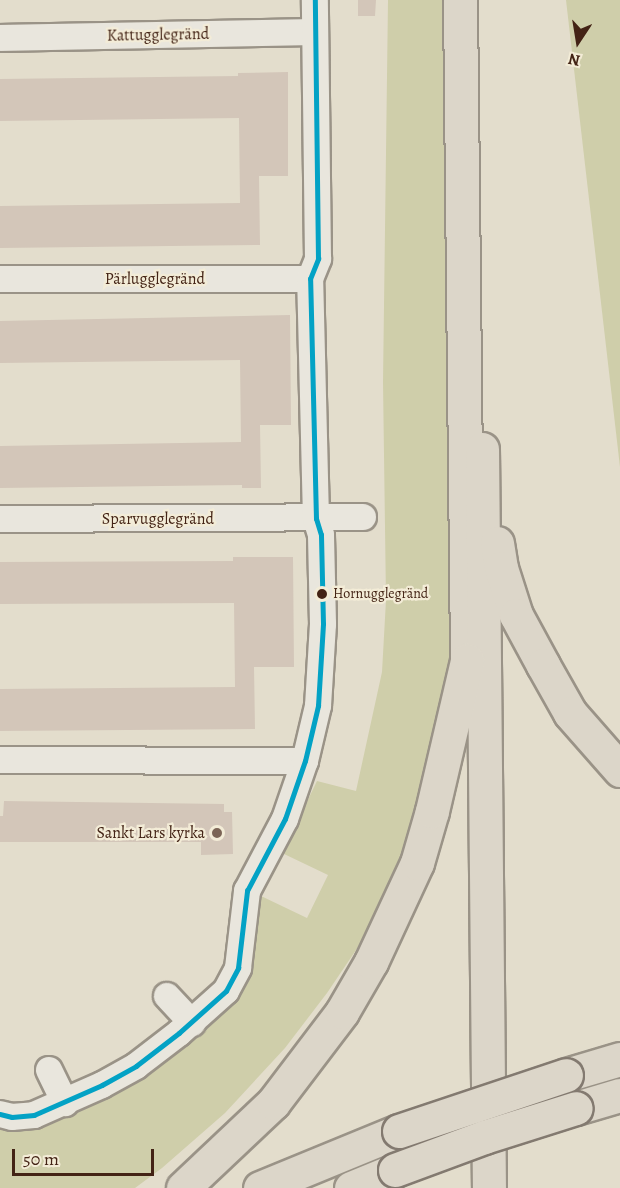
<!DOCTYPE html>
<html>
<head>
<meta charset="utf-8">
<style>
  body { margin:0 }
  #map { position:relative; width:620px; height:1188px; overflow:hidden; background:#e3ddcc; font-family:Alegreya,serif }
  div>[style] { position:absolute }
  .green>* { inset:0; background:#cfceaa }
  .building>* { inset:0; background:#d3c6b9 }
  .roads { filter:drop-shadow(2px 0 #9a9387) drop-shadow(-2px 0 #9a9387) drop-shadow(0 2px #9a9387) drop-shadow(0 -2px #9a9387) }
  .minor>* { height:26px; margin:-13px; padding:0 13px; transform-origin:13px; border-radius:13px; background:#e9e6dd }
  .major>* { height:33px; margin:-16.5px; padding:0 16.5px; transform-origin:16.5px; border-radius:16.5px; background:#dcd6c9 }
  .highway>* { height:33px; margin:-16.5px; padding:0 16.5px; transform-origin:16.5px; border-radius:16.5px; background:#dcd6c9 }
  .bridges { filter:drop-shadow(2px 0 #837a70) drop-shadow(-2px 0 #837a70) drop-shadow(0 2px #837a70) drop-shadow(0 -2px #837a70) }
  .highway-bridge>* { height:33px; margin:-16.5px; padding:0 16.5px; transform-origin:16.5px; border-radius:16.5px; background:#dcd6c9 }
  .bus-1>* { height:4.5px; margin:-2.25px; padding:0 2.25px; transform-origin:2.25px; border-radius:2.25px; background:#03a2c5 }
  .dots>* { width:16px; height:16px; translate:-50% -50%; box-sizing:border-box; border:3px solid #f3ecd7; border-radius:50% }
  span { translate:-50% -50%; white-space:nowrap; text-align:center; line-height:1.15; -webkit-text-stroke:4.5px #f3ecd7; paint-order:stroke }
  .bus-label { font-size:14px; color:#432315 }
  .left { translate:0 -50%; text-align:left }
  .street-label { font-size:16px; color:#432315 }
  .poi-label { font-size:16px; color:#432315 }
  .right { translate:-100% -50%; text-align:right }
  .north { position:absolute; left:548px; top:12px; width:60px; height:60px; -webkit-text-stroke:4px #f3ecd7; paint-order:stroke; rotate:192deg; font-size:16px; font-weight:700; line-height:24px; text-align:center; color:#432315 }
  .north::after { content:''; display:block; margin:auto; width:21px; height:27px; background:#432315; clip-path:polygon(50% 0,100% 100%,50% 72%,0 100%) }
  .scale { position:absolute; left:12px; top:1149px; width:142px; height:27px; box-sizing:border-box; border:3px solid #432315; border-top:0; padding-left:8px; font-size:18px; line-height:21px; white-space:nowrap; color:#432315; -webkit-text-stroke:4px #f3ecd7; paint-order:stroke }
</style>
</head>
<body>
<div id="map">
  <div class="green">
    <i style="clip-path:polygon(388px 0,450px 0,451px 648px,436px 750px,410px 844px,379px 916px,327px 993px,285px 1048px,225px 1113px,162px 1168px,135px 1188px,0 1188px,0 1125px,164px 1057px,226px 1011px,252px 965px,254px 919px,261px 896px,307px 918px,328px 875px,282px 853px,317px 781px,356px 791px,382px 672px,386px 600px,383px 382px)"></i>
    <i style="clip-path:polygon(566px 0,620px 0,620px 467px)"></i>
  </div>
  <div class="building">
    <i style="clip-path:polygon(358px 0,376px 0,375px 16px,358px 16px)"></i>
    <i style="clip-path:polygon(288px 72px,288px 176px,259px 176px,260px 245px,0 248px,0 206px,240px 203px,239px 118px,0 121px,0 79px,238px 76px,238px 73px)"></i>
    <i style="clip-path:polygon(290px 315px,291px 425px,260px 425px,261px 488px,242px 488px,242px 485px,0 488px,0 446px,241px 442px,240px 360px,0 363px,0 321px)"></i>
    <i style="clip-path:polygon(233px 557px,293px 557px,294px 667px,254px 667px,255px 729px,0 731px,0 689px,235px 687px,234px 603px,0 604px,0 562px,233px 561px)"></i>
    <i style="clip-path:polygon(4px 801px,224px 804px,224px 812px,232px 812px,233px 854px,201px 855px,201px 842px,0 842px,0 816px,3px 816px)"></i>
  </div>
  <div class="roads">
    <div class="minor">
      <i style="left:0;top:38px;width:315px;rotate:-1.1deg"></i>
      <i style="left:0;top:279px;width:310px"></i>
      <i style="left:0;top:519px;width:363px;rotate:-0.3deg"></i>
      <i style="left:0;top:760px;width:305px;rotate:0.2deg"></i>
      <i style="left:167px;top:996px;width:37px;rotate:47deg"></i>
      <i style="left:49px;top:1070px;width:37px;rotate:64deg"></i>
      <i style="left:0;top:1114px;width:12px;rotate:14deg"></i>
      <i style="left:12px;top:1117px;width:22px;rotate:-5deg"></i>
      <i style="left:34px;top:1115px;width:74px;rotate:-23.8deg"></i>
      <i style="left:102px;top:1085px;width:39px;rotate:-29deg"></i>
      <i style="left:136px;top:1066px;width:54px;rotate:-37.5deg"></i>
      <i style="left:179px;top:1033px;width:63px;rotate:-41.8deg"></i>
      <i style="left:226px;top:991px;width:26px;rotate:-62deg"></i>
      <i style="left:238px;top:968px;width:78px;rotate:-83.3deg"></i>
      <i style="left:247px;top:891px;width:81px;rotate:-62.2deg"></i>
      <i style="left:285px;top:819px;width:61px;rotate:-71deg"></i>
      <i style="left:305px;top:761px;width:57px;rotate:-76.7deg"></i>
      <i style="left:318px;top:706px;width:82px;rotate:-86.5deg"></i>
      <i style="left:323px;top:624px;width:89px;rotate:-91.3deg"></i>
      <i style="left:321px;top:535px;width:17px;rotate:-107deg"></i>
      <i style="left:316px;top:519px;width:240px;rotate:-91.4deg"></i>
      <i style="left:310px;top:279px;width:22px;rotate:-68deg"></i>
      <i style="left:318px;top:259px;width:259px;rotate:-90.7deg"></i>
    </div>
    <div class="major">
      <i style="left:460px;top:0;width:660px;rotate:89.39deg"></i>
    </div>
    <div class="highway">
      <i style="left:482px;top:449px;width:739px;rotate:89.46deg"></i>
      <i style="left:497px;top:543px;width:25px;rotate:81deg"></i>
      <i style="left:501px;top:568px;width:49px;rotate:72.3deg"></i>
      <i style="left:516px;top:615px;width:57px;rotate:61.6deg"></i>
      <i style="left:543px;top:665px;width:55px;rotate:60.6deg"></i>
      <i style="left:570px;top:713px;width:76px;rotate:48.7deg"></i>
      <i style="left:566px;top:1075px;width:56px;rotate:-16.5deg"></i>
      <i style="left:576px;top:1108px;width:46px;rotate:-16.5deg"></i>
      <i style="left:183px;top:1188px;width:124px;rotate:-43.4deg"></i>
      <i style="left:273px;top:1103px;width:114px;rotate:-52.8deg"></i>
      <i style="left:342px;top:1012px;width:58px;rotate:-59.9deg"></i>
      <i style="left:371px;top:962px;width:109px;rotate:-65.1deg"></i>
      <i style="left:417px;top:863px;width:54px;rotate:-73.9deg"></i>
      <i style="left:432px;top:811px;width:155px;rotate:-76.9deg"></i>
      <i style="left:260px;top:1188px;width:150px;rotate:-22.3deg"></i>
      <i style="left:351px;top:1188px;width:48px;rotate:-22.2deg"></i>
    </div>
  </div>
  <div class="bridges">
    <div class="highway-bridge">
      <i style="left:399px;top:1131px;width:176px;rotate:-18.5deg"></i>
      <i style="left:395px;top:1170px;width:95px;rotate:-20.3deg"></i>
      <i style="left:484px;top:1137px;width:96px;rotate:-17.5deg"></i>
    </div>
  </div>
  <div class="bus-1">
    <i style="left:0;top:1114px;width:12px;rotate:14deg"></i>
    <i style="left:12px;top:1117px;width:22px;rotate:-5deg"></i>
    <i style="left:34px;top:1115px;width:74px;rotate:-23.8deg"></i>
    <i style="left:102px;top:1085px;width:39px;rotate:-29deg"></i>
    <i style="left:136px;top:1066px;width:54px;rotate:-37.5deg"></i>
    <i style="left:179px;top:1033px;width:63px;rotate:-41.8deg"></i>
    <i style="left:226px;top:991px;width:26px;rotate:-62deg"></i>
    <i style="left:238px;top:968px;width:78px;rotate:-83.3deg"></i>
    <i style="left:247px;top:891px;width:81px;rotate:-62.2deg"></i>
    <i style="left:285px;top:819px;width:61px;rotate:-71deg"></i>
    <i style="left:305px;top:761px;width:57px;rotate:-76.7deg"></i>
    <i style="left:318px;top:706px;width:82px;rotate:-86.5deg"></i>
    <i style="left:323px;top:624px;width:89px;rotate:-91.3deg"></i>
    <i style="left:321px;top:535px;width:17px;rotate:-107deg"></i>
    <i style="left:316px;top:519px;width:240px;rotate:-91.4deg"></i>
    <i style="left:310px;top:279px;width:22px;rotate:-68deg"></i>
    <i style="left:318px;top:259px;width:259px;rotate:-90.7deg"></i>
  </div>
  <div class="dots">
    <i style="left:322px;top:594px;background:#432315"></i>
    <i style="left:217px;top:833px;background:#7b6455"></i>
  </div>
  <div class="bus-label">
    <span class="left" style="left:333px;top:594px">Hornugglegränd</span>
  </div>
  <div class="street-label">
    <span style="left:158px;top:35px;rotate:-1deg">Kattugglegränd</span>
    <span style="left:155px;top:279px">Pärlugglegränd</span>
    <span style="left:158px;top:519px">Sparvugglegränd</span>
  </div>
  <div class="poi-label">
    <span class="right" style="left:205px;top:833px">Sankt Lars kyrka</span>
  </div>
  <div class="north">N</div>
  <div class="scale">50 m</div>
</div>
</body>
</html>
